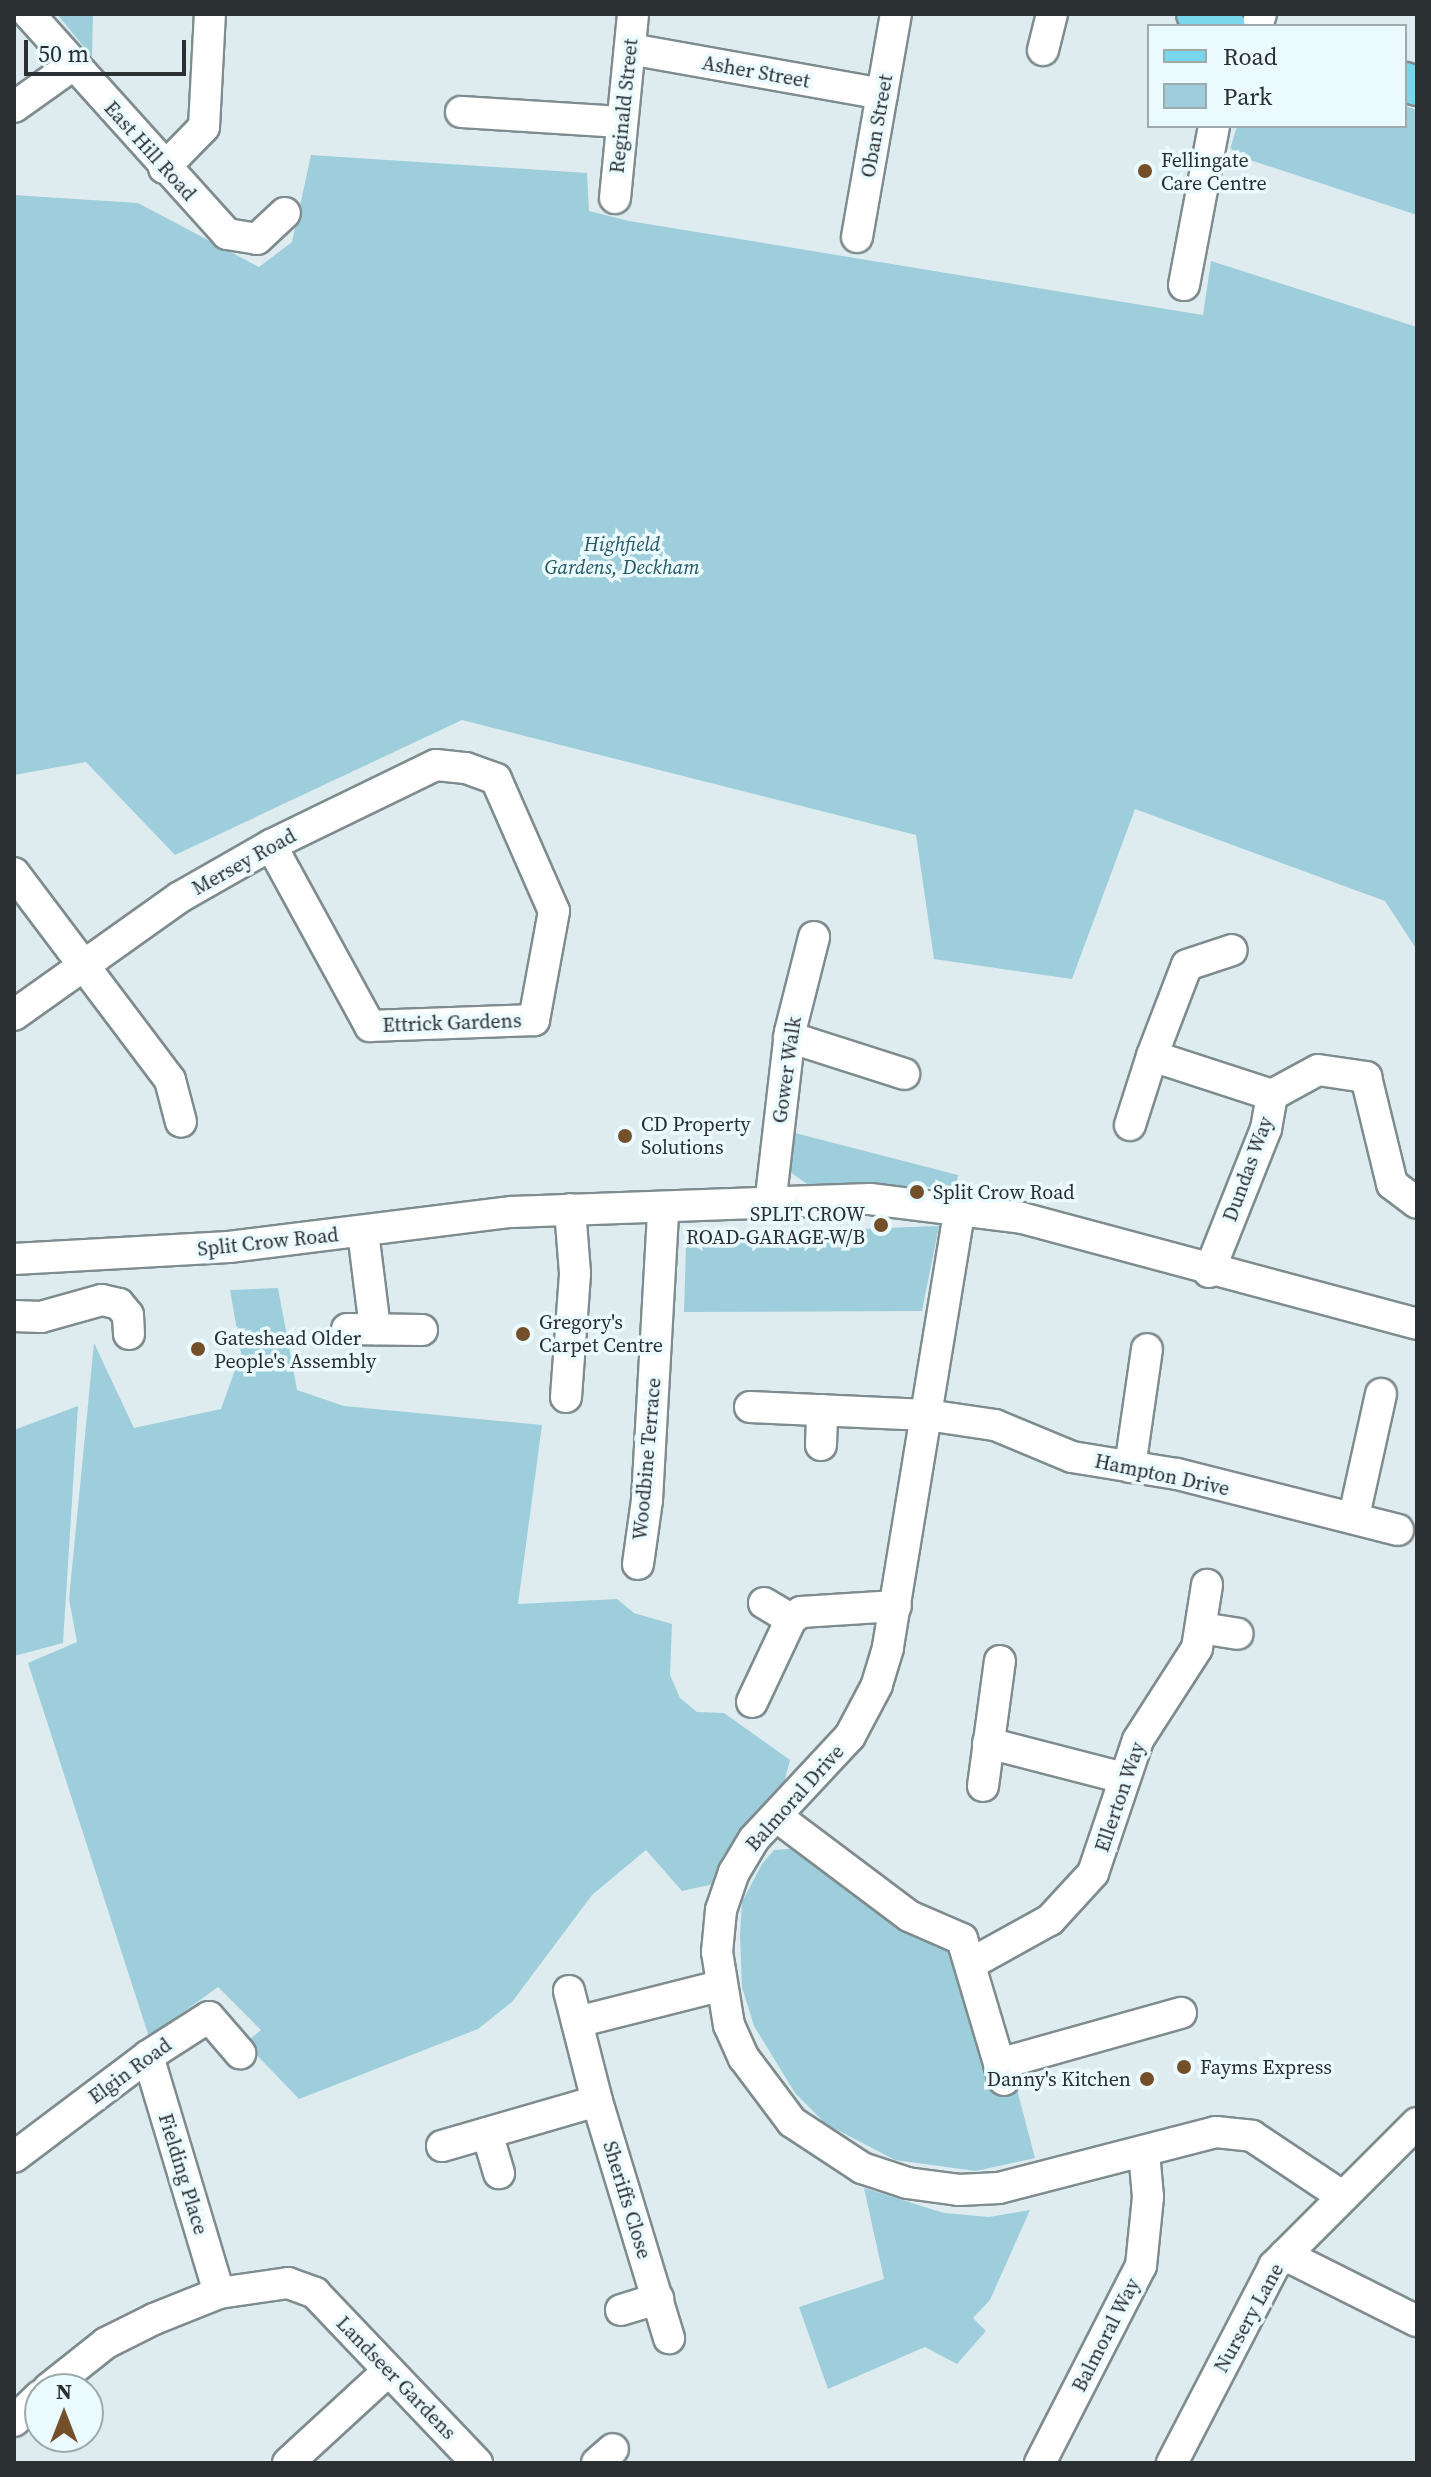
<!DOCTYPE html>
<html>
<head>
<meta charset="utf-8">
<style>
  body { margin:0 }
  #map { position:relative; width:1431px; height:2477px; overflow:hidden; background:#deecf0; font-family:"Source Serif 4",serif }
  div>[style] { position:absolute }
  .green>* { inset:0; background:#9ecedb }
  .roads { filter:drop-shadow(2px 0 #7f8c8f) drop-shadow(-2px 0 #7f8c8f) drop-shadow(0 2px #7f8c8f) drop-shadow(0 -2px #7f8c8f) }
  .minor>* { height:30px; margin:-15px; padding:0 15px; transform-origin:15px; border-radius:15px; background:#fff }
  .major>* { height:38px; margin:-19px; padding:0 19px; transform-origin:19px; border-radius:19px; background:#78d7eb }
  .dots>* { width:22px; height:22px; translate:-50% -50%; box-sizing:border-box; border:4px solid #ebfafe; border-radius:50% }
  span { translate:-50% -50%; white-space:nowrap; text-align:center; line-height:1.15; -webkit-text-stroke:7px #ebfafe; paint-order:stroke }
  .street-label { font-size:20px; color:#2a2f31 }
  .poi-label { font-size:20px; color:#2a2f31 }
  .left { translate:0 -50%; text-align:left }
  .right { translate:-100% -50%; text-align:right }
  .park-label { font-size:20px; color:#235764; font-style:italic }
  .frame { position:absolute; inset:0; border:16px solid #2a2f31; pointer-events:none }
  .legend { position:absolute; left:1147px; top:24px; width:260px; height:104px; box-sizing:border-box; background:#ebfafe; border:2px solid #9ea9ac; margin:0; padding:10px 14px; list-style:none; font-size:24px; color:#2a2f31 }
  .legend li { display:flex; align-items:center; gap:16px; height:40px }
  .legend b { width:40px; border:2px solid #9ea9ac }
  .north { position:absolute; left:24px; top:2373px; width:80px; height:80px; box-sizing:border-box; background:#ebfafe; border:2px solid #9ea9ac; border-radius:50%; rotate:0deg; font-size:22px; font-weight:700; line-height:32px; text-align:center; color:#2a2f31 }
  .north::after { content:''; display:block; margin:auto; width:28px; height:36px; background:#735029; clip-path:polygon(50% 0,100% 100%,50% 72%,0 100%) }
  .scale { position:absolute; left:24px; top:40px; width:162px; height:36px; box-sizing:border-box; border:4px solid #2a2f31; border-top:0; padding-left:10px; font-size:24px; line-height:28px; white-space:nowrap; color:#2a2f31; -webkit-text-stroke:6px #ebfafe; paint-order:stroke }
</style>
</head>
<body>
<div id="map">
  <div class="green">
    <i style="clip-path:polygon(57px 14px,93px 14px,92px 57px)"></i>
    <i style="clip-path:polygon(1405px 106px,1417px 110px,1417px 215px,1229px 153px,1237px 126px,1405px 126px)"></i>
    <i style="clip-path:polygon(311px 155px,587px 173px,589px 211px,629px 221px,1203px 315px,1211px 261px,1417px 327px,1417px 950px,1385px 901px,1135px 809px,1072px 979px,934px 959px,916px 835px,462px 720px,175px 855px,86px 762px,14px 775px,14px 195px,138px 203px,259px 267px,292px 242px)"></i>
    <i style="clip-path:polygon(791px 1132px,958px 1175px,956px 1187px,810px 1186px,783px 1167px)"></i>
    <i style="clip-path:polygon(939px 1226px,922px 1311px,684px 1312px,686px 1245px,775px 1232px)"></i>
    <i style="clip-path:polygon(278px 1288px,297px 1390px,344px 1406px,542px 1425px,518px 1604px,617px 1599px,634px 1613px,672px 1624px,670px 1675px,680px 1698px,697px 1712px,724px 1713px,790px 1760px,785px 1779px,798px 1781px,729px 1847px,714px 1884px,682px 1891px,646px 1850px,592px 1895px,512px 2002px,478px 2029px,299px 2099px,245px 2043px,261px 2030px,218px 1987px,149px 2037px,28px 1663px,77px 1642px,69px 1599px,94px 1343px,134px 1428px,221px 1409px,241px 1353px,230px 1290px)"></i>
    <i style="clip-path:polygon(78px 1406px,63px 1643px,14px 1656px,14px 1430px)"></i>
    <i style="clip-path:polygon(800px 1848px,958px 1946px,1015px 2082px,1035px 2158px,976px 2171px,895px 2160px,826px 2124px,795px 2093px,754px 2026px,742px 1987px,740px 1935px,742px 1902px,762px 1864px,774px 1850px)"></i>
    <i style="clip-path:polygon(864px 2188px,944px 2213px,989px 2217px,1030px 2210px,990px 2300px,973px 2318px,986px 2331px,957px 2364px,925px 2347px,828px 2389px,799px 2307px,884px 2279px)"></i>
  </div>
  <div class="roads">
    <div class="minor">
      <i style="left:29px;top:14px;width:296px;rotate:48deg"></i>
      <i style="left:227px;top:234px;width:30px;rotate:9deg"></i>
      <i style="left:257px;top:239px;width:38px;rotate:-43deg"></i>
      <i style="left:1257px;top:26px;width:13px;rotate:-72deg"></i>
      <i style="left:630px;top:49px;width:256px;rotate:10.1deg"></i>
      <i style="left:1043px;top:50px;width:37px;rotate:-76deg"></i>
      <i style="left:14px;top:107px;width:72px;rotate:-35.4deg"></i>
      <i style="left:461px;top:112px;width:161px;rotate:3.6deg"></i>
      <i style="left:164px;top:168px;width:57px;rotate:-45.7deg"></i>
      <i style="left:204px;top:127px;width:113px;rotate:-87deg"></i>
      <i style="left:615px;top:198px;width:185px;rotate:-84.4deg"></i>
      <i style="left:857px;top:237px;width:226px;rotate:-80.1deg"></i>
      <i style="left:1184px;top:285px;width:162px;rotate:-79.3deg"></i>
      <i style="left:14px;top:873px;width:259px;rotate:53deg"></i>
      <i style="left:170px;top:1080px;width:43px;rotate:75.3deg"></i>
      <i style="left:14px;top:1015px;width:204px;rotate:-35.4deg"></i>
      <i style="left:180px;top:897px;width:105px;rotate:-29.7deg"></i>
      <i style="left:271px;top:845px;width:183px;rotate:-25.9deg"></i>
      <i style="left:436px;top:765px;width:30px;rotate:6deg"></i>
      <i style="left:466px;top:768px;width:32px;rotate:20deg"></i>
      <i style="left:496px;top:779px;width:144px;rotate:66.3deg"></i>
      <i style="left:554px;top:911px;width:111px;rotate:100.4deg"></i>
      <i style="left:534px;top:1020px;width:164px;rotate:177.9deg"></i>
      <i style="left:370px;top:1026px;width:206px;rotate:-118.7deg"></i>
      <i style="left:789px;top:1037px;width:121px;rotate:17.8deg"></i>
      <i style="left:1272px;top:1095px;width:52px;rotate:-28.5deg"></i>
      <i style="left:1318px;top:1070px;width:49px;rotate:8.3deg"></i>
      <i style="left:1366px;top:1077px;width:110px;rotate:76.3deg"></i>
      <i style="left:1392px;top:1184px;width:31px;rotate:37deg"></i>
      <i style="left:1130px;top:1125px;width:72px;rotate:-72.3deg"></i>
      <i style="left:770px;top:1205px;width:174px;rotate:-83.4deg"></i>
      <i style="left:790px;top:1032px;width:98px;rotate:-75.8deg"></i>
      <i style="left:960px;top:1207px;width:447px;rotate:99.3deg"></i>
      <i style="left:888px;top:1648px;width:39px;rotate:107deg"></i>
      <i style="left:877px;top:1685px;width:58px;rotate:117.9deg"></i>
      <i style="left:850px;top:1736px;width:141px;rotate:133deg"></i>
      <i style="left:754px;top:1839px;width:39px;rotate:121deg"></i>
      <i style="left:734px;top:1872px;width:40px;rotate:108.9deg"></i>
      <i style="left:721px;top:1910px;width:42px;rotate:95.4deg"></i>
      <i style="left:717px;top:1952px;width:74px;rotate:80.7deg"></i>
      <i style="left:729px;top:2025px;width:36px;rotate:66deg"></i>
      <i style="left:744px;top:2058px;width:80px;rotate:53.1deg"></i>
      <i style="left:792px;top:2122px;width:84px;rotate:33.3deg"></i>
      <i style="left:862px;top:2168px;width:47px;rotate:18.4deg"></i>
      <i style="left:907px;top:2183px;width:52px;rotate:7.7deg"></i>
      <i style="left:959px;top:2190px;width:40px;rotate:-2.9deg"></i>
      <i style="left:999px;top:2188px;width:224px;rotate:-14.5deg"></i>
      <i style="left:1216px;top:2132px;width:36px;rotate:6deg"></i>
      <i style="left:1252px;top:2136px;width:108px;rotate:33.7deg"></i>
      <i style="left:363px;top:1232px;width:98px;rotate:82.9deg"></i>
      <i style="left:14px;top:1259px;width:215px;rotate:-3.2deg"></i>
      <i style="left:229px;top:1247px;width:285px;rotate:-7.1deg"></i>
      <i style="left:512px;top:1212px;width:358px;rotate:-2.1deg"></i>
      <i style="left:870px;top:1199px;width:153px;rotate:7.1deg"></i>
      <i style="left:1022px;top:1218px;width:409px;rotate:15deg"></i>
      <i style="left:1209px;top:1272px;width:154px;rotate:-68.3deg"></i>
      <i style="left:1266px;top:1129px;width:35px;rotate:-80deg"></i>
      <i style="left:1272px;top:1095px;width:126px;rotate:-162deg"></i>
      <i style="left:1152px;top:1056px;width:97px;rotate:-69deg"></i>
      <i style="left:1187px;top:965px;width:47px;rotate:-18.4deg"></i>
      <i style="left:14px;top:1316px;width:27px;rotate:2deg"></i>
      <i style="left:41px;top:1317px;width:63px;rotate:-15.6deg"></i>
      <i style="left:102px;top:1300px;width:17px;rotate:13deg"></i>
      <i style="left:119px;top:1304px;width:14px;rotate:51deg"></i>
      <i style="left:128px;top:1315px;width:19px;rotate:87deg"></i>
      <i style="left:347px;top:1329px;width:75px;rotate:0.8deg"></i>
      <i style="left:566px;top:1397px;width:124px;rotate:-85.8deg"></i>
      <i style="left:575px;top:1273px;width:64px;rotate:-94.5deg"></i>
      <i style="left:750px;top:1407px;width:177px;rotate:2.6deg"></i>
      <i style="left:927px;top:1415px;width:69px;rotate:8.4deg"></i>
      <i style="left:995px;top:1425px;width:83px;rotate:22.6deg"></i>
      <i style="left:1072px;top:1457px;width:106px;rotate:9.2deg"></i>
      <i style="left:1177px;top:1474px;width:228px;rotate:14.2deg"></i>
      <i style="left:821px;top:1445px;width:35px;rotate:-88deg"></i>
      <i style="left:1130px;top:1467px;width:119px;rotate:-81.8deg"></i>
      <i style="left:1354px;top:1516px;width:125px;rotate:-77.5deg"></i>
      <i style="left:638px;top:1564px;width:65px;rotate:-82deg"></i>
      <i style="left:647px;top:1500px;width:289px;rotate:-86.8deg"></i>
      <i style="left:764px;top:1603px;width:31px;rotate:31deg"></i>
      <i style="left:1201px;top:1628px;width:37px;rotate:9deg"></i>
      <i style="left:752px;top:1702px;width:92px;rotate:-64.8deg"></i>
      <i style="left:791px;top:1619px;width:12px;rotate:-35deg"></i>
      <i style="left:801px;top:1612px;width:95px;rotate:-3.6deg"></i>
      <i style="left:988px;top:1743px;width:139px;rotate:14.5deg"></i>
      <i style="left:983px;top:1786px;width:126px;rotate:-82.3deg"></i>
      <i style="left:776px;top:1816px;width:166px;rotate:36.9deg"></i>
      <i style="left:909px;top:1916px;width:58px;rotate:23.5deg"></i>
      <i style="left:962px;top:1939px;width:147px;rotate:73.4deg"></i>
      <i style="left:972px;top:1963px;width:89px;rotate:-28.9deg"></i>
      <i style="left:1050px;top:1920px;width:64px;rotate:-47.5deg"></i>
      <i style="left:1093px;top:1873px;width:140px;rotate:-71.3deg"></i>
      <i style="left:1138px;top:1740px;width:109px;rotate:-57.3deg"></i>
      <i style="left:1197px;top:1648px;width:64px;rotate:-81deg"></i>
      <i style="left:569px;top:1991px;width:114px;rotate:75.7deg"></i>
      <i style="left:597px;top:2101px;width:248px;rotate:73.1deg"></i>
      <i style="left:577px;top:2022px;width:146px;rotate:-14.2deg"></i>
      <i style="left:148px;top:2056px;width:247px;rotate:73.3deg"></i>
      <i style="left:999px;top:2064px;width:189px;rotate:-15.7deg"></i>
      <i style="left:487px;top:2133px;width:42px;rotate:73.3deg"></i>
      <i style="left:442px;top:2146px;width:161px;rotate:-16.2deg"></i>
      <i style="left:14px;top:2157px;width:168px;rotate:-37deg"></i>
      <i style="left:148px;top:2056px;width:72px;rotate:-32.6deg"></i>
      <i style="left:209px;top:2017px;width:48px;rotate:49.3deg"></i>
      <i style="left:1285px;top:2255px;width:148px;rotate:26.6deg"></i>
      <i style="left:621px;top:2310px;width:39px;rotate:-17deg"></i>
      <i style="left:48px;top:2389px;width:74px;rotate:-38.4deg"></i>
      <i style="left:106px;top:2343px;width:54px;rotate:-26.6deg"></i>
      <i style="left:154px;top:2319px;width:70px;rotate:-21.8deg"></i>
      <i style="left:219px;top:2293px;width:70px;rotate:-8.2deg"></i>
      <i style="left:288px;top:2283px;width:29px;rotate:20deg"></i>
      <i style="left:315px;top:2293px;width:235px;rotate:46.4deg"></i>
      <i style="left:14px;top:2421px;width:36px;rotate:-44deg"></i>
      <i style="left:288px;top:2463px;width:136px;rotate:-42.6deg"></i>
      <i style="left:597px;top:2463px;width:21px;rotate:-41deg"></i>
      <i style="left:1040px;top:2463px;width:221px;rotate:-62.9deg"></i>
      <i style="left:1141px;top:2266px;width:69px;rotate:-84.2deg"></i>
      <i style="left:1148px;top:2197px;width:45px;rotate:-95.1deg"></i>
      <i style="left:1172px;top:2463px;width:222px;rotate:-62.6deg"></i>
      <i style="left:1274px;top:2266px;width:202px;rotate:-45deg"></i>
    </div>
    <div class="major">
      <i style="left:1196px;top:14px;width:32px;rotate:22deg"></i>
      <i style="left:1405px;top:82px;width:13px;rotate:18deg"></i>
    </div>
  </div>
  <div class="dots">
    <i style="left:1145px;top:171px;background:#735029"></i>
    <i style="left:625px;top:1136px;background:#735029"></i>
    <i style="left:917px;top:1192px;background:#735029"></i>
    <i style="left:881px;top:1225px;background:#735029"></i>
    <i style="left:523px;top:1334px;background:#735029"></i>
    <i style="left:198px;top:1349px;background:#735029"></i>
    <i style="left:1184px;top:2067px;background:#735029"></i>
    <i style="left:1147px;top:2079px;background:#735029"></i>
  </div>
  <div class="street-label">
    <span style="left:756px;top:72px;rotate:10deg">Asher Street</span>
    <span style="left:624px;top:106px;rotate:-84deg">Reginald Street</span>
    <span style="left:877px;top:126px;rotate:-80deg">Oban Street</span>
    <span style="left:150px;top:151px;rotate:48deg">East Hill Road</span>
    <span style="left:244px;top:862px;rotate:-29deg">Mersey Road</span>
    <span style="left:452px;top:1023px;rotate:-2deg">Ettrick Gardens</span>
    <span style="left:787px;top:1070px;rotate:-82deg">Gower Walk</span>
    <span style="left:1248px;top:1169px;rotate:-70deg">Dundas Way</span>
    <span style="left:268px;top:1242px;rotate:-6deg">Split Crow Road</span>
    <span style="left:647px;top:1459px;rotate:-85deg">Woodbine Terrace</span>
    <span style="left:1162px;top:1475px;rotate:12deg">Hampton Drive</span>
    <span style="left:1120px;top:1797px;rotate:-71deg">Ellerton Way</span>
    <span style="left:795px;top:1798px;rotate:-48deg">Balmoral Drive</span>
    <span style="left:130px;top:2071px;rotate:-36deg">Elgin Road</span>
    <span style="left:183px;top:2174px;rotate:73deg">Fielding Place</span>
    <span style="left:627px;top:2200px;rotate:73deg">Sheriffs Close</span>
    <span style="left:1249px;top:2318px;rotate:-61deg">Nursery Lane</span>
    <span style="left:1106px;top:2335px;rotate:-63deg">Balmoral Way</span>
    <span style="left:396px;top:2378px;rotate:46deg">Landseer Gardens</span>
  </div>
  <div class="poi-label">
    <span class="left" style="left:1161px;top:172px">Fellingate<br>Care Centre</span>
    <span class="left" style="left:641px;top:1136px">CD Property<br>Solutions</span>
    <span class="left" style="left:933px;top:1192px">Split Crow Road</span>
    <span class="right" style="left:865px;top:1226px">SPLIT CROW<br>ROAD-GARAGE-W/B</span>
    <span class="left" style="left:539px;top:1334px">Gregory's<br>Carpet Centre</span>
    <span class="left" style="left:214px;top:1350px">Gateshead Older<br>People's Assembly</span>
    <span class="left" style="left:1200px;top:2067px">Fayms Express</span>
    <span class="right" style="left:1131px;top:2079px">Danny's Kitchen</span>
  </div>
  <div class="park-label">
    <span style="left:622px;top:556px">Highfield<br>Gardens, Deckham</span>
  </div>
  <div class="frame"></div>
  <ul class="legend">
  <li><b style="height:10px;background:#78d7eb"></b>Road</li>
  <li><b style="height:22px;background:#9ecedb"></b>Park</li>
  </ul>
  <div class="north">N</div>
  <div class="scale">50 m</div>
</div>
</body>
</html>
